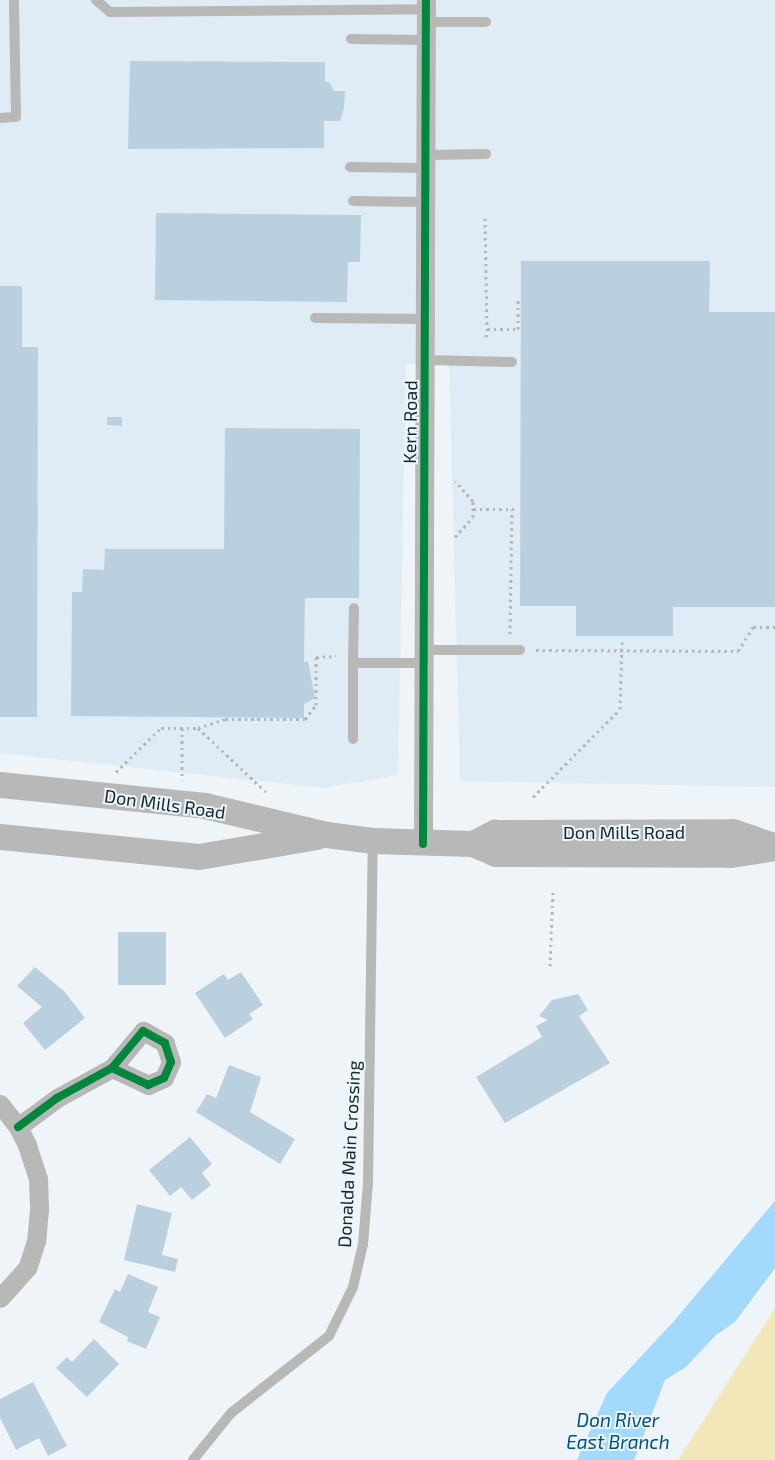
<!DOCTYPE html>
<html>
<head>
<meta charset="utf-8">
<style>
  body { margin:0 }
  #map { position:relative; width:775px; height:1460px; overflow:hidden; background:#eff4f8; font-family:"Exo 2",sans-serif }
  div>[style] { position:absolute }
  .built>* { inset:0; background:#dfecf6 }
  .green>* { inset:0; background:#f1e7b9 }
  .water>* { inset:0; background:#a3d9fd }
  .building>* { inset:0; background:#bbd0de }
  .path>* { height:3px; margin-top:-1.5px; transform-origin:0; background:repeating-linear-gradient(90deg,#b5b7b7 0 2.5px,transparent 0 6.5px) }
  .lane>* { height:10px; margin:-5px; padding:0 5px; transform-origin:5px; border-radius:5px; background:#b8b8b7 }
  .street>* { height:19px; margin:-9.5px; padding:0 9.5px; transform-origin:9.5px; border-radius:9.5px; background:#b8b8b7 }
  .secondary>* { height:26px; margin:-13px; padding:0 13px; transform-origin:13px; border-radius:13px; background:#b7b8b7 }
  .cycleway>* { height:8px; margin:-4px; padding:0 4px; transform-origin:4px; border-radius:4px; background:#00873e }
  span { translate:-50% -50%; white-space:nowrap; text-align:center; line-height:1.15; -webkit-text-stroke:4px #ebf5fc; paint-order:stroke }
  .street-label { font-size:18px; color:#192229 }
  .water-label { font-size:19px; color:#005078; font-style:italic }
</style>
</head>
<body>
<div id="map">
  <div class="built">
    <i style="clip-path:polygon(0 0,775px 0,775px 787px,460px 781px,449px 363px,406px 364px,398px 775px,324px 788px,0 753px)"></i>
  </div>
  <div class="green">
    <i style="clip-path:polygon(775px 1308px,775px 1460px,678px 1460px)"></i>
  </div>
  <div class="water">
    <i style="clip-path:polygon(775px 1201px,775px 1268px,735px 1322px,716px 1335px,686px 1367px,665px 1380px,634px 1460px,577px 1460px,607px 1393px,674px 1321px)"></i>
  </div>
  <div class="building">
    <i style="clip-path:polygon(130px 61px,325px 62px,325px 82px,329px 82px,334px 91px,345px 91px,344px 108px,340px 121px,324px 121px,324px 148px,128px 149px)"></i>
    <i style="clip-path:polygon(156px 213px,361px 215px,360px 262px,348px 262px,347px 302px,155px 300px)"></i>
    <i style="clip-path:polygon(521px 261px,710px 261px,709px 312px,775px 312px,775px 607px,673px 607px,673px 636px,576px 636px,576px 606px,520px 606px)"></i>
    <i style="clip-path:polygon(0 286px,22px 286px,22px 347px,38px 347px,37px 717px,0 717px)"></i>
    <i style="clip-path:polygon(107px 417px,122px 417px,122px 426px,107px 425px)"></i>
    <i style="clip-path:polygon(225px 428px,360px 429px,359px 598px,305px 598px,304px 662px,308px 661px,315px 698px,304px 704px,304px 718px,71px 716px,72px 592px,82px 592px,83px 569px,104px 570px,105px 549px,224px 549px)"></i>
    <i style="clip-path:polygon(118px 932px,166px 932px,166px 985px,118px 985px)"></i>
    <i style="clip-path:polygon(35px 967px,64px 991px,85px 1018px,45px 1050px,23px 1023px,42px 1007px,17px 986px)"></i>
    <i style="clip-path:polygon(241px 972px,263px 1005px,249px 1014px,253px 1019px,225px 1038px,195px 993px,224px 974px,228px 980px)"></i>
    <i style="clip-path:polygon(578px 994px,588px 1010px,579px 1016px,610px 1063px,505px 1123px,476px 1077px,542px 1037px,536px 1026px,548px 1020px,539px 1016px,552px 1000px)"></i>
    <i style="clip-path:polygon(229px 1065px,261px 1077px,250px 1112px,295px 1139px,280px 1164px,196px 1112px,207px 1094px,216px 1098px)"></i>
    <i style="clip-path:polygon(190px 1137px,212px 1164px,202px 1173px,211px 1185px,192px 1200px,181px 1187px,170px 1196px,149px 1170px)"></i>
    <i style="clip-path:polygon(137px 1204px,172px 1213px,162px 1255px,178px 1259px,175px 1272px,124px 1260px)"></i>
    <i style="clip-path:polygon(128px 1274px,158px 1287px,148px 1312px,160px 1317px,146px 1349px,127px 1341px,128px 1337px,99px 1322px,115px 1289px,120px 1292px)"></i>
    <i style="clip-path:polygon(94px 1339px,119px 1364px,87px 1397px,56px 1368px,67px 1357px,72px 1362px)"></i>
    <i style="clip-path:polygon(33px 1382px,67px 1446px,48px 1456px,39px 1438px,16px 1450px,0 1418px,0 1399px)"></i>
  </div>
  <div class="path">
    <i style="left:485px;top:218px;width:111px;rotate:89deg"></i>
    <i style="left:487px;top:329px;width:31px"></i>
    <i style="left:518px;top:329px;width:30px;rotate:-90deg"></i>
    <i style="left:486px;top:337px;width:8px;rotate:-83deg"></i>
    <i style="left:473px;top:509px;width:42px"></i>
    <i style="left:455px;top:537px;width:27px;rotate:-48deg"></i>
    <i style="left:473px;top:517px;width:16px;rotate:-90deg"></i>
    <i style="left:473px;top:501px;width:27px;rotate:-132deg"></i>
    <i style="left:510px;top:634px;width:125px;rotate:-89.1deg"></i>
    <i style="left:536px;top:650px;width:202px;rotate:0.3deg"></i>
    <i style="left:738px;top:651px;width:28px;rotate:-58deg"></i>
    <i style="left:753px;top:627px;width:22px"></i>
    <i style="left:182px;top:728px;width:52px;rotate:90deg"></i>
    <i style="left:198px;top:728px;width:28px;rotate:-18deg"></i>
    <i style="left:225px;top:719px;width:80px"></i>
    <i style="left:305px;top:719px;width:18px;rotate:-52deg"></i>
    <i style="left:316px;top:705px;width:48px;rotate:-90deg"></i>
    <i style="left:316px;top:657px;width:20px;rotate:-3deg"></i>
    <i style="left:116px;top:772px;width:63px;rotate:-44.4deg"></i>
    <i style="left:161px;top:728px;width:37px"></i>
    <i style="left:198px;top:728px;width:93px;rotate:43.3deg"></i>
    <i style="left:533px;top:797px;width:124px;rotate:-45.3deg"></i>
    <i style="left:620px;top:709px;width:67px;rotate:-88.3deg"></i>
    <i style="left:550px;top:966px;width:76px;rotate:-87.7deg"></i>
  </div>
  <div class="lane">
    <i style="left:96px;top:0;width:18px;rotate:41deg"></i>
    <i style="left:110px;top:12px;width:316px;rotate:-0.5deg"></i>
    <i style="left:426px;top:22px;width:60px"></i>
    <i style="left:351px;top:39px;width:75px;rotate:0.8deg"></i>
    <i style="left:0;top:118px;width:16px;rotate:-4deg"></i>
    <i style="left:16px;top:117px;width:117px;rotate:-91deg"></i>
    <i style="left:426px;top:155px;width:60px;rotate:-1deg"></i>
    <i style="left:350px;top:167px;width:76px;rotate:0.8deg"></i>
    <i style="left:353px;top:201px;width:73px;rotate:0.8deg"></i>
    <i style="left:315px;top:318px;width:111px;rotate:0.5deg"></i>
    <i style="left:426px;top:360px;width:86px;rotate:1.3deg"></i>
    <i style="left:423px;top:650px;width:97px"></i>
    <i style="left:353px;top:663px;width:55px;rotate:-89deg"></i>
    <i style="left:353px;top:739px;width:76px;rotate:-90deg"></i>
    <i style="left:353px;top:663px;width:70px"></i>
    <i style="left:193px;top:1460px;width:60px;rotate:-51deg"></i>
    <i style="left:231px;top:1413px;width:125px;rotate:-38.2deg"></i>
    <i style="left:329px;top:1336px;width:55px;rotate:-63.9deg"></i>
    <i style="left:353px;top:1287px;width:44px;rotate:-76.9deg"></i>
    <i style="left:363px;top:1244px;width:61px;rotate:-85.3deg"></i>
    <i style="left:368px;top:1183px;width:341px;rotate:-89.2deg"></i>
  </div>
  <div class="street">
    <i style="left:423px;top:844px;width:844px;rotate:-89.8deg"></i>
    <i style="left:0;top:1104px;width:29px;rotate:52deg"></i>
    <i style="left:18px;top:1127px;width:20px;rotate:63deg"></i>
    <i style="left:27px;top:1145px;width:35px;rotate:72deg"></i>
    <i style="left:38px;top:1178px;width:31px;rotate:88deg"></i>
    <i style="left:39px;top:1209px;width:32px;rotate:95deg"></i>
    <i style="left:36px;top:1241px;width:28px;rotate:108deg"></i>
    <i style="left:27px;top:1268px;width:40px;rotate:132deg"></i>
    <i style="left:18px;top:1127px;width:49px;rotate:-36.6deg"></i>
    <i style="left:57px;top:1098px;width:63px;rotate:-28.6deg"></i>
    <i style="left:112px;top:1068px;width:40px;rotate:25deg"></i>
    <i style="left:148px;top:1085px;width:17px;rotate:-24deg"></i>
    <i style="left:164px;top:1078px;width:17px;rotate:-66deg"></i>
    <i style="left:171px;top:1062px;width:20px;rotate:-108deg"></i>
    <i style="left:165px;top:1043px;width:25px;rotate:-151deg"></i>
    <i style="left:143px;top:1031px;width:48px;rotate:130deg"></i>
  </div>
  <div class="secondary">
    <i style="left:0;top:785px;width:206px;rotate:5.8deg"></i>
    <i style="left:205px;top:806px;width:125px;rotate:13.4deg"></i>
    <i style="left:327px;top:835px;width:46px;rotate:7.4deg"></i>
    <i style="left:373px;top:841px;width:100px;rotate:1.7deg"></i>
    <i style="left:473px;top:844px;width:25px;rotate:23deg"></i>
    <i style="left:496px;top:854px;width:235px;rotate:0.2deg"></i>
    <i style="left:731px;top:855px;width:45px;rotate:-9deg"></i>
    <i style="left:0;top:837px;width:200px;rotate:5.7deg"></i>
    <i style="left:199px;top:857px;width:120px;rotate:-9.6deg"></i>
    <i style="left:473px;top:844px;width:25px;rotate:-27deg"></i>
    <i style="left:495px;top:833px;width:238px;rotate:-0.2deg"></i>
    <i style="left:733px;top:832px;width:43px;rotate:18.9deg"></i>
  </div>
  <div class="cycleway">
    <i style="left:423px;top:844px;width:844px;rotate:-89.8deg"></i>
    <i style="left:18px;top:1127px;width:49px;rotate:-36.6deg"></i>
    <i style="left:57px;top:1098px;width:63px;rotate:-28.6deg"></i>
    <i style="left:112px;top:1068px;width:40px;rotate:25deg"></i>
    <i style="left:148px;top:1085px;width:17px;rotate:-24deg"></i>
    <i style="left:164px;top:1078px;width:17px;rotate:-66deg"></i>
    <i style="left:171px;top:1062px;width:20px;rotate:-108deg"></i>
    <i style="left:165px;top:1043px;width:25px;rotate:-151deg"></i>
    <i style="left:143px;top:1031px;width:48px;rotate:130deg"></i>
  </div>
  <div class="street-label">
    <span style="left:410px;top:422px;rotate:-89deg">Kern Road</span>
    <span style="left:165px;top:804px;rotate:8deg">Don Mills Road</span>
    <span style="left:624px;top:832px">Don Mills Road</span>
    <span style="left:349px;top:1154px;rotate:-87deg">Donalda Main Crossing</span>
  </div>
  <div class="water-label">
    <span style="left:618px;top:1431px">Don River<br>East Branch</span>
  </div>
</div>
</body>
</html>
